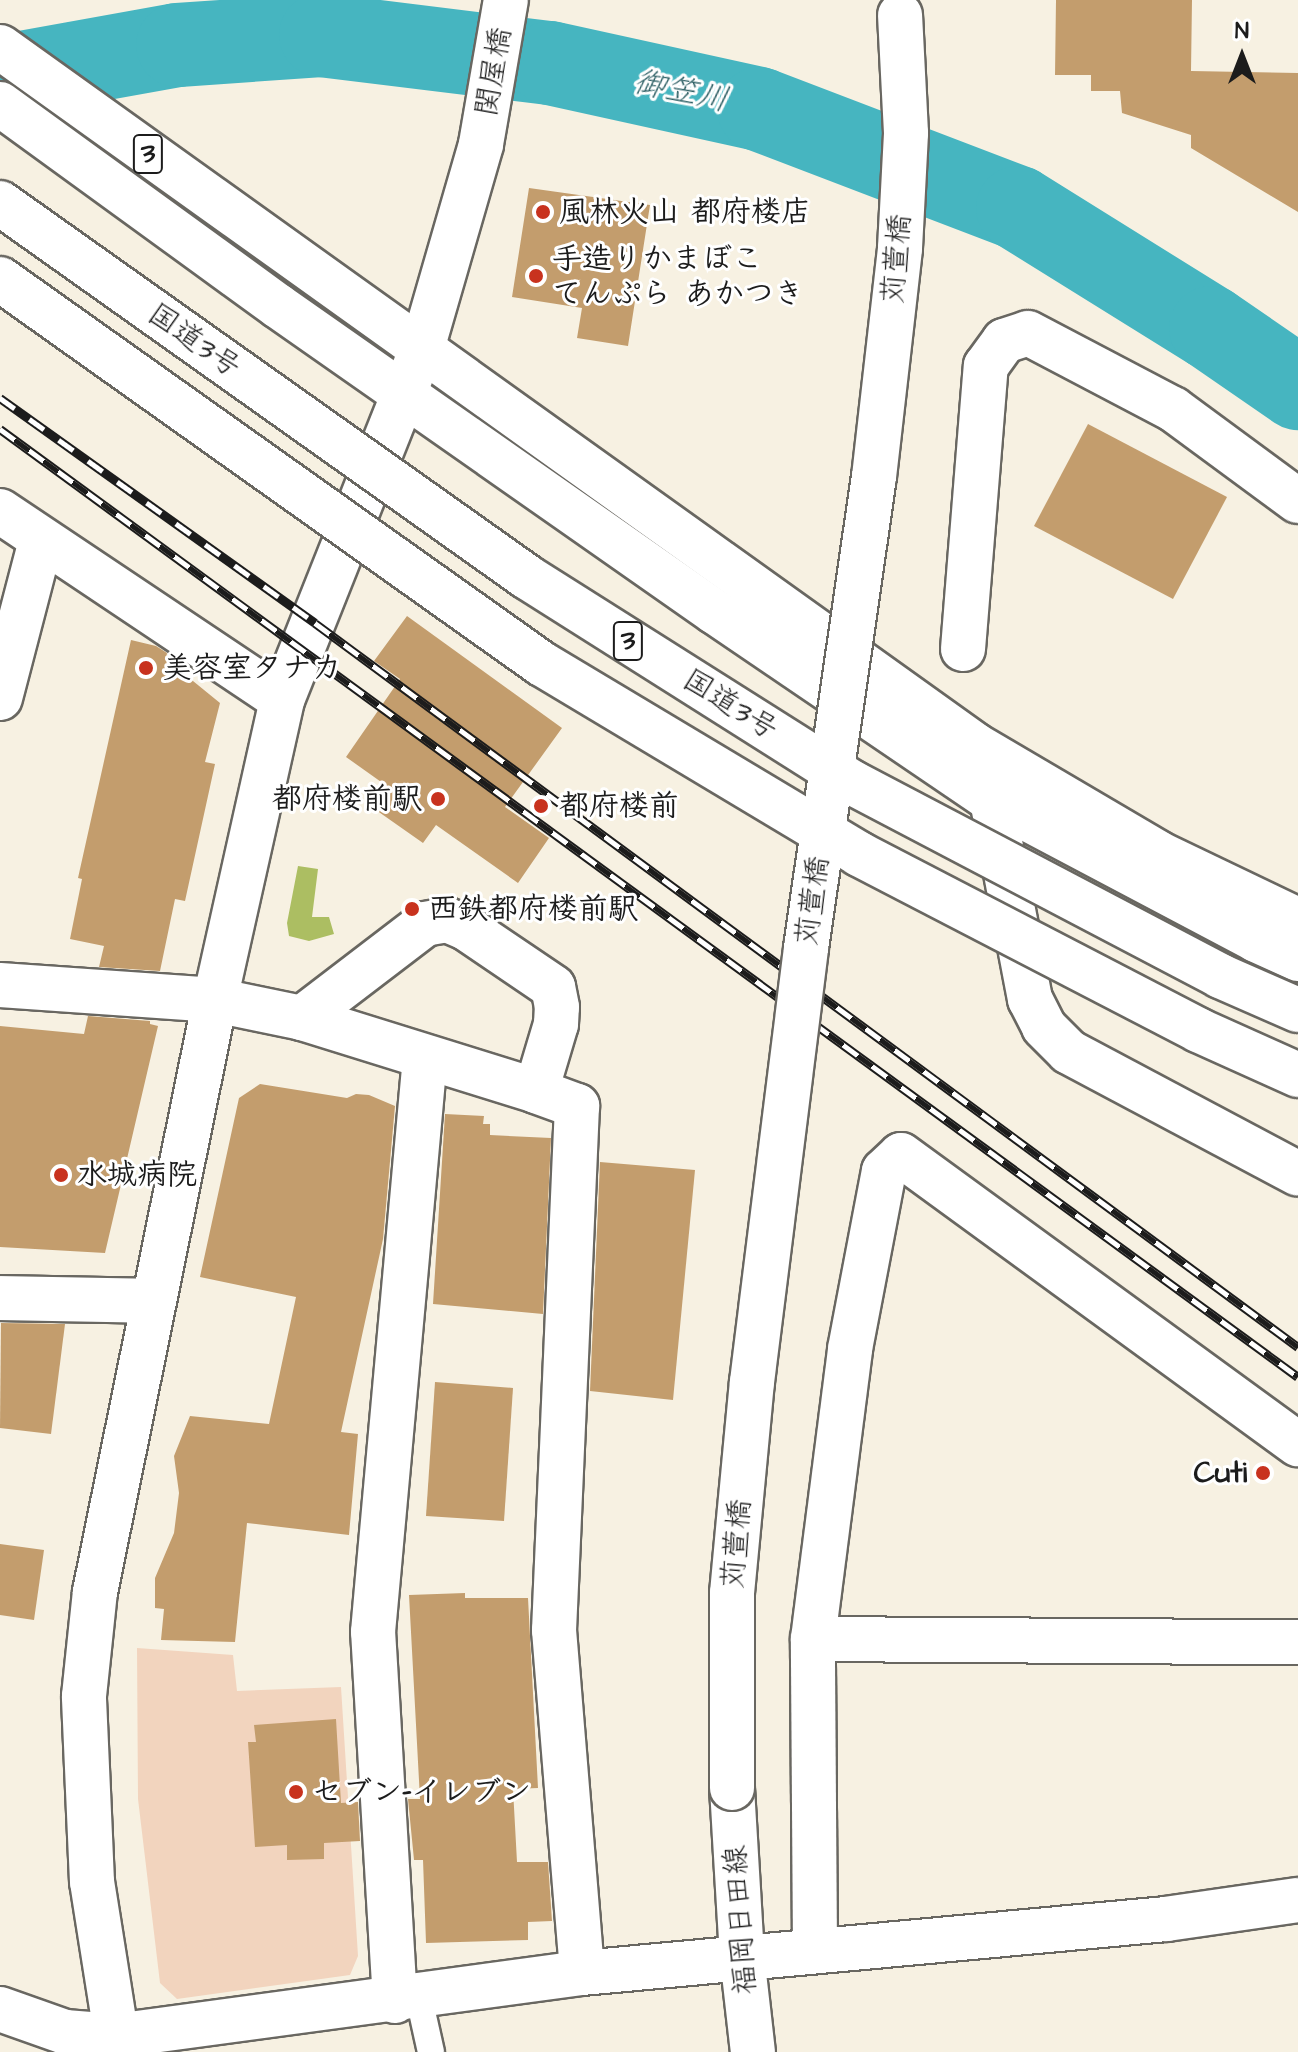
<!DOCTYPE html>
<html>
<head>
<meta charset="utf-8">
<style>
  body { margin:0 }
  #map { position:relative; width:1298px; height:2052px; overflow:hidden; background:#f7f1e2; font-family:"Architects Daughter","Klee One",sans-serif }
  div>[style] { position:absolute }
  .built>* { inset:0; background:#f2d4be }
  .green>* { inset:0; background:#acbe62 }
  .river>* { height:84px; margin:-42px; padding:0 42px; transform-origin:42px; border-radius:42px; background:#46b5c0 }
  .building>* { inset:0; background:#c39d6d }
  .roads { filter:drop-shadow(2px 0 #696761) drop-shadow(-2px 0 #696761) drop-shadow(0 2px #696761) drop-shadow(0 -2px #696761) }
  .lane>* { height:26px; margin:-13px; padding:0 13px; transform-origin:13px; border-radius:13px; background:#fff }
  .street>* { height:44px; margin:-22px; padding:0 22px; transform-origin:22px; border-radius:22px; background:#fff }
  .secondary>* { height:44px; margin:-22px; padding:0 22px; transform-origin:22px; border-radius:22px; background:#fff }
  .highway>* { height:44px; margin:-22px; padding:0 22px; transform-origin:22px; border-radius:22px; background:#fff }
  .rail>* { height:9px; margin-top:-4.5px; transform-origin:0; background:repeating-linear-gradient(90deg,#fff 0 18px,#1c1c1c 0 36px); box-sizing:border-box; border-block:2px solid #1c1c1c }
  .bridges { filter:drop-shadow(2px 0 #696761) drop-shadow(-2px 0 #696761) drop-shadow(0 2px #696761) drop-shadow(0 -2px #696761) }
  .secondary-bridge>* { height:44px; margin:-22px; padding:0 22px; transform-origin:22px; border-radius:22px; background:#fff }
  .highway-bridge>* { height:44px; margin:-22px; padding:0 22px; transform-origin:22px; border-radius:22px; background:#fff }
  .dots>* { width:22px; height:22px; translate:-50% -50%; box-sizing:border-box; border:4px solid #fff; border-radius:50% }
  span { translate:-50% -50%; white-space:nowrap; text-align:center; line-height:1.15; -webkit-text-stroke:6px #fff; paint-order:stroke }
  .shield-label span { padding:2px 6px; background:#fff; border:2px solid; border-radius:6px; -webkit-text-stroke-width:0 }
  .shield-label { font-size:28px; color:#1c1c1c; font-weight:700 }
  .street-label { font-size:30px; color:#1c1c1c }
  .poi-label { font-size:30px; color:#1c1c1c; font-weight:700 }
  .left { translate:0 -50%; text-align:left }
  .right { translate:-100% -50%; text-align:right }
  .water-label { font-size:32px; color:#2f6166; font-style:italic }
  .north { position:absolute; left:1202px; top:16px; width:80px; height:80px; -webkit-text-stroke:6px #fff; paint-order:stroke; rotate:0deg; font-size:22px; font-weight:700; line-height:32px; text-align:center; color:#1c1c1c }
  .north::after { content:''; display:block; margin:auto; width:28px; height:36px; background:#1c1c1c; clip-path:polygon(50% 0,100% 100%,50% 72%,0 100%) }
</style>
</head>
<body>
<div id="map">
  <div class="built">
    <i style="clip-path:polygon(137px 1648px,233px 1655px,237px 1691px,341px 1687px,358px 1956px,350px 1975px,177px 1999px,160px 1983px,138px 1799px)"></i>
  </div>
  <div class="green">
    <i style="clip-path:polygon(298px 866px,318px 869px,312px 917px,329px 917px,334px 934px,309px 941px,289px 936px,287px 923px)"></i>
  </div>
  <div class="river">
    <i style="left:0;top:77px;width:181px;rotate:-10.2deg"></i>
    <i style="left:178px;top:45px;width:143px;rotate:-4deg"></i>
    <i style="left:321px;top:35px;width:231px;rotate:7deg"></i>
    <i style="left:550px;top:63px;width:214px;rotate:12.4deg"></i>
    <i style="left:759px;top:109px;width:277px;rotate:20.9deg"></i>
    <i style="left:1018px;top:208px;width:227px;rotate:31.9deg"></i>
    <i style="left:1211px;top:328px;width:106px;rotate:34.6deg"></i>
  </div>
  <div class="building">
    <i style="clip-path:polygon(1056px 0,1192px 0,1191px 71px,1298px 73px,1298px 212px,1191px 148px,1191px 135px,1122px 113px,1120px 91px,1091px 91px,1091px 75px,1055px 75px)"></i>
    <i style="clip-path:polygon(529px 188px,650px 205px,628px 346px,577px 338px,582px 308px,512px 297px)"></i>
    <i style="clip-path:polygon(1088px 424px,1227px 497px,1173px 599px,1034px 526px)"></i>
    <i style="clip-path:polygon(407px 616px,562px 728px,505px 807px,549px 838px,518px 883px,436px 825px,423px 843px,376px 810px,391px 789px,346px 757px,400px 679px,374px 661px)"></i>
    <i style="clip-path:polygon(131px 640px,156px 646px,167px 653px,166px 659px,220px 703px,205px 762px,215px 764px,185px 901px,175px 899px,160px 971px,99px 967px,104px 946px,70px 939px,82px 879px,78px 878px)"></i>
    <i style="clip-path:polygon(88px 1016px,150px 1021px,150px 1024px,158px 1026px,105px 1253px,0 1247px,0 1026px,84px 1034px)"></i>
    <i style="clip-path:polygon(260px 1084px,347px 1098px,356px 1094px,369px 1095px,395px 1106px,383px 1239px,341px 1432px,358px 1434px,349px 1535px,247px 1523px,235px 1642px,161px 1640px,164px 1609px,155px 1608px,155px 1578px,174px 1533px,179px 1493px,174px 1456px,190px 1416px,269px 1424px,296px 1297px,200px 1277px,239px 1098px)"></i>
    <i style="clip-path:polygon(445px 1114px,484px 1116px,483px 1124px,490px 1124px,490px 1135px,551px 1138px,543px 1314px,433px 1304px)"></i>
    <i style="clip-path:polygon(600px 1162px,695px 1170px,673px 1400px,590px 1391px)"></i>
    <i style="clip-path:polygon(1px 1323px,65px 1324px,51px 1434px,0 1428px)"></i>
    <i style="clip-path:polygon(435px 1382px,513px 1388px,504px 1521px,426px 1516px)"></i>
    <i style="clip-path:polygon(0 1544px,44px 1550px,34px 1620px,0 1615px)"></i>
    <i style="clip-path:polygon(465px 1593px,465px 1598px,528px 1598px,538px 1788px,513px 1789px,517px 1862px,548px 1862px,552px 1921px,528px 1922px,528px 1940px,426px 1943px,423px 1860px,414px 1860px,408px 1799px,420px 1799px,409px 1595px)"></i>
    <i style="clip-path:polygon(336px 1719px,341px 1803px,358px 1802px,360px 1841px,324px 1843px,324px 1859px,287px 1860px,287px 1845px,255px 1847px,248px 1742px,256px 1742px,254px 1725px)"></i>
  </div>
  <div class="roads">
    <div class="lane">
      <i style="left:419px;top:1998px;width:55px;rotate:77.5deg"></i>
    </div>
    <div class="street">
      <i style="left:481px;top:144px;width:146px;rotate:-80.2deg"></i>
      <i style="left:963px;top:649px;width:284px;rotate:-85.4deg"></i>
      <i style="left:986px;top:366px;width:31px;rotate:-54deg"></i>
      <i style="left:1004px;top:341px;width:25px;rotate:-18deg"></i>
      <i style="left:1028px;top:333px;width:164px;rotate:27.7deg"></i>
      <i style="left:1173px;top:409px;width:155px;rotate:36.4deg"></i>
      <i style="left:0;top:698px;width:162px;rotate:-75.4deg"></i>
      <i style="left:992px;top:800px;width:203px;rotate:79.2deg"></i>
      <i style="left:1030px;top:999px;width:31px;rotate:63deg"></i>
      <i style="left:1044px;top:1027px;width:35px;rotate:45deg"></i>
      <i style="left:1069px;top:1052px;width:259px;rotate:28deg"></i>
      <i style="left:0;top:985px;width:216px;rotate:4deg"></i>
      <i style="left:215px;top:1000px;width:89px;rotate:11.7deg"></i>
      <i style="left:302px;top:1018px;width:245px;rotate:17.3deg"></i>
      <i style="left:536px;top:1091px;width:70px;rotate:-73.4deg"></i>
      <i style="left:556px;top:1024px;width:17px;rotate:-87deg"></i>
      <i style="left:557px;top:1007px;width:20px;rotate:-101deg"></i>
      <i style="left:553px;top:987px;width:105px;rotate:-145.9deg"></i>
      <i style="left:466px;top:928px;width:21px;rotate:-157deg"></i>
      <i style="left:447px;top:920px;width:22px;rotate:170deg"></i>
      <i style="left:425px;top:924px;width:155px;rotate:142.6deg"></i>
      <i style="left:536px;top:1091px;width:44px;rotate:20.1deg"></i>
      <i style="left:577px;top:1106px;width:525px;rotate:92.51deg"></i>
      <i style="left:554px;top:1630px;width:344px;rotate:85.3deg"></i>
      <i style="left:0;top:1298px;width:153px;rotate:1.1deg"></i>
      <i style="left:813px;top:1639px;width:485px;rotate:0.4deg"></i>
      <i style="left:815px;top:1949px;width:310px;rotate:-90.4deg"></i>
      <i style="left:813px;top:1639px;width:292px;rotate:-82.7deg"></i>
      <i style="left:850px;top:1349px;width:181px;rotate:-79.2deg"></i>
      <i style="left:884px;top:1171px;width:23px;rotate:-43deg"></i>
      <i style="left:901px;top:1155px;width:491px;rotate:36.1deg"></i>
      <i style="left:395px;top:2001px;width:370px;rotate:-93.4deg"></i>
      <i style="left:373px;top:1632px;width:577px;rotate:-84.83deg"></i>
      <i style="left:0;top:2009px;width:69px;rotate:19.5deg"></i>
      <i style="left:65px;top:2032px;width:50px;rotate:4.6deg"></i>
      <i style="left:115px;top:2036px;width:471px;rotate:-7.7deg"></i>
      <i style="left:582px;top:1973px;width:586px;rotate:-5.28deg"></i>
      <i style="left:1166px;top:1919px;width:133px;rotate:-8.2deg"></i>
    </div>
    <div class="secondary">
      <i style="left:0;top:511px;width:339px;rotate:33.8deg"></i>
      <i style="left:732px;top:1788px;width:168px;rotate:86.6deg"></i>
      <i style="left:742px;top:1956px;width:97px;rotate:83.5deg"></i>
      <i style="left:119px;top:2052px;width:172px;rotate:-99deg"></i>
      <i style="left:92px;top:1882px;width:186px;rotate:-92.5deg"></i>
      <i style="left:84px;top:1696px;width:105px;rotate:-84deg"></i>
      <i style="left:95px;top:1592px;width:604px;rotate:-78.54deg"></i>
      <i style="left:215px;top:1000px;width:307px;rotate:-77.4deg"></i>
      <i style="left:282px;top:700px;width:378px;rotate:-68.3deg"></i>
      <i style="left:422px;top:349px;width:213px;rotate:-73.9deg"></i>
    </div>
    <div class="highway">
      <i style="left:0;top:47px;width:1199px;rotate:35.6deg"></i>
      <i style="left:975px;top:745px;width:212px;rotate:30.5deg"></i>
      <i style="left:1158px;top:853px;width:155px;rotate:25.6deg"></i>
      <i style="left:0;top:104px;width:344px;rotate:36deg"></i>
      <i style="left:278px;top:306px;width:533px;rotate:35deg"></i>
      <i style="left:715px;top:612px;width:335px;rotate:34.2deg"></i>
      <i style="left:992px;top:800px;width:299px;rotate:27.9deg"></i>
      <i style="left:1256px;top:940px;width:46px;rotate:24.3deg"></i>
    </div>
  </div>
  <div class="rail">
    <i style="left:0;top:398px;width:387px;rotate:35.5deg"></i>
    <i style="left:315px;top:623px;width:1221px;rotate:36.37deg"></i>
    <i style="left:0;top:429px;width:1607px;rotate:36.14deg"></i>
  </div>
  <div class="bridges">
    <div class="secondary-bridge">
      <i style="left:732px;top:1788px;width:195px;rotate:-90deg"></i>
      <i style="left:732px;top:1593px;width:212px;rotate:-84.6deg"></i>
      <i style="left:752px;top:1382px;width:437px;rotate:-82.9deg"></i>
      <i style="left:806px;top:948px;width:476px;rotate:-81.8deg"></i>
      <i style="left:874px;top:477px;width:230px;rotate:-83.5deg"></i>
      <i style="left:900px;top:248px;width:115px;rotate:-87deg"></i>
      <i style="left:906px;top:133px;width:118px;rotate:-92.9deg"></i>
    </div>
    <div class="highway-bridge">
      <i style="left:0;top:203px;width:646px;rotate:35.36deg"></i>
      <i style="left:527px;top:577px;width:386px;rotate:32.3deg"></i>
      <i style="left:853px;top:783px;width:415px;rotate:27.7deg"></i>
      <i style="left:1220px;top:976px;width:85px;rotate:23.6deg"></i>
      <i style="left:0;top:279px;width:665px;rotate:35.39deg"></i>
      <i style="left:542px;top:664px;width:370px;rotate:30.9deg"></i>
      <i style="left:859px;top:854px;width:382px;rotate:27.4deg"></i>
      <i style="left:1198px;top:1030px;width:110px;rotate:24.2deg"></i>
    </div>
  </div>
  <div class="dots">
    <i style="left:543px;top:212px;background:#c8321e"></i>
    <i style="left:536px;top:276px;background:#c8321e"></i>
    <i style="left:146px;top:668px;background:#c8321e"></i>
    <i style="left:438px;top:799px;background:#c8321e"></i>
    <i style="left:541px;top:806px;background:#c8321e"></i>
    <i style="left:412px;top:909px;background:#c8321e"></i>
    <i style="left:61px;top:1175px;background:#c8321e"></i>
    <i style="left:1263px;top:1473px;background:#c8321e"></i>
    <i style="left:296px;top:1792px;background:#c8321e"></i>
  </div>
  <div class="shield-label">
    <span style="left:148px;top:154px">3</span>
    <span style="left:628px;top:641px">3</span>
  </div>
  <div class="street-label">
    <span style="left:494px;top:72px;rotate:-80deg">関屋橋</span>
    <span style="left:897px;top:259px;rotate:-85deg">苅萱橋</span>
    <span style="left:194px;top:341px;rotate:35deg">国道3号</span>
    <span style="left:730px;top:705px;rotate:32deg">国道3号</span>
    <span style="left:813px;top:901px;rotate:-82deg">苅萱橋</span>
    <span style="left:737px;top:1544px;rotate:-85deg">苅萱橋</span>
    <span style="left:741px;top:1920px;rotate:-94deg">福岡日田線</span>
  </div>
  <div class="poi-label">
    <span class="left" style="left:559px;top:212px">風林火山 都府楼店</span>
    <span class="left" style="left:552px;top:276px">手造りかまぼこ<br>てんぷら あかつき</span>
    <span class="left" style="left:162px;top:668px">美容室タナカ</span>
    <span class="right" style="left:422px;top:799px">都府楼前駅</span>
    <span class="left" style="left:559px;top:806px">都府楼前</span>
    <span class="left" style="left:428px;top:909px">西鉄都府楼前駅</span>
    <span class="left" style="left:77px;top:1175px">水城病院</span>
    <span class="right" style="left:1247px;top:1473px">Cuti</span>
    <span class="left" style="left:312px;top:1792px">セブン-イレブン</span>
  </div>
  <div class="water-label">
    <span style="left:681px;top:92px;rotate:12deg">御笠川</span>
  </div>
  <div class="north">N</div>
</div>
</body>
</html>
